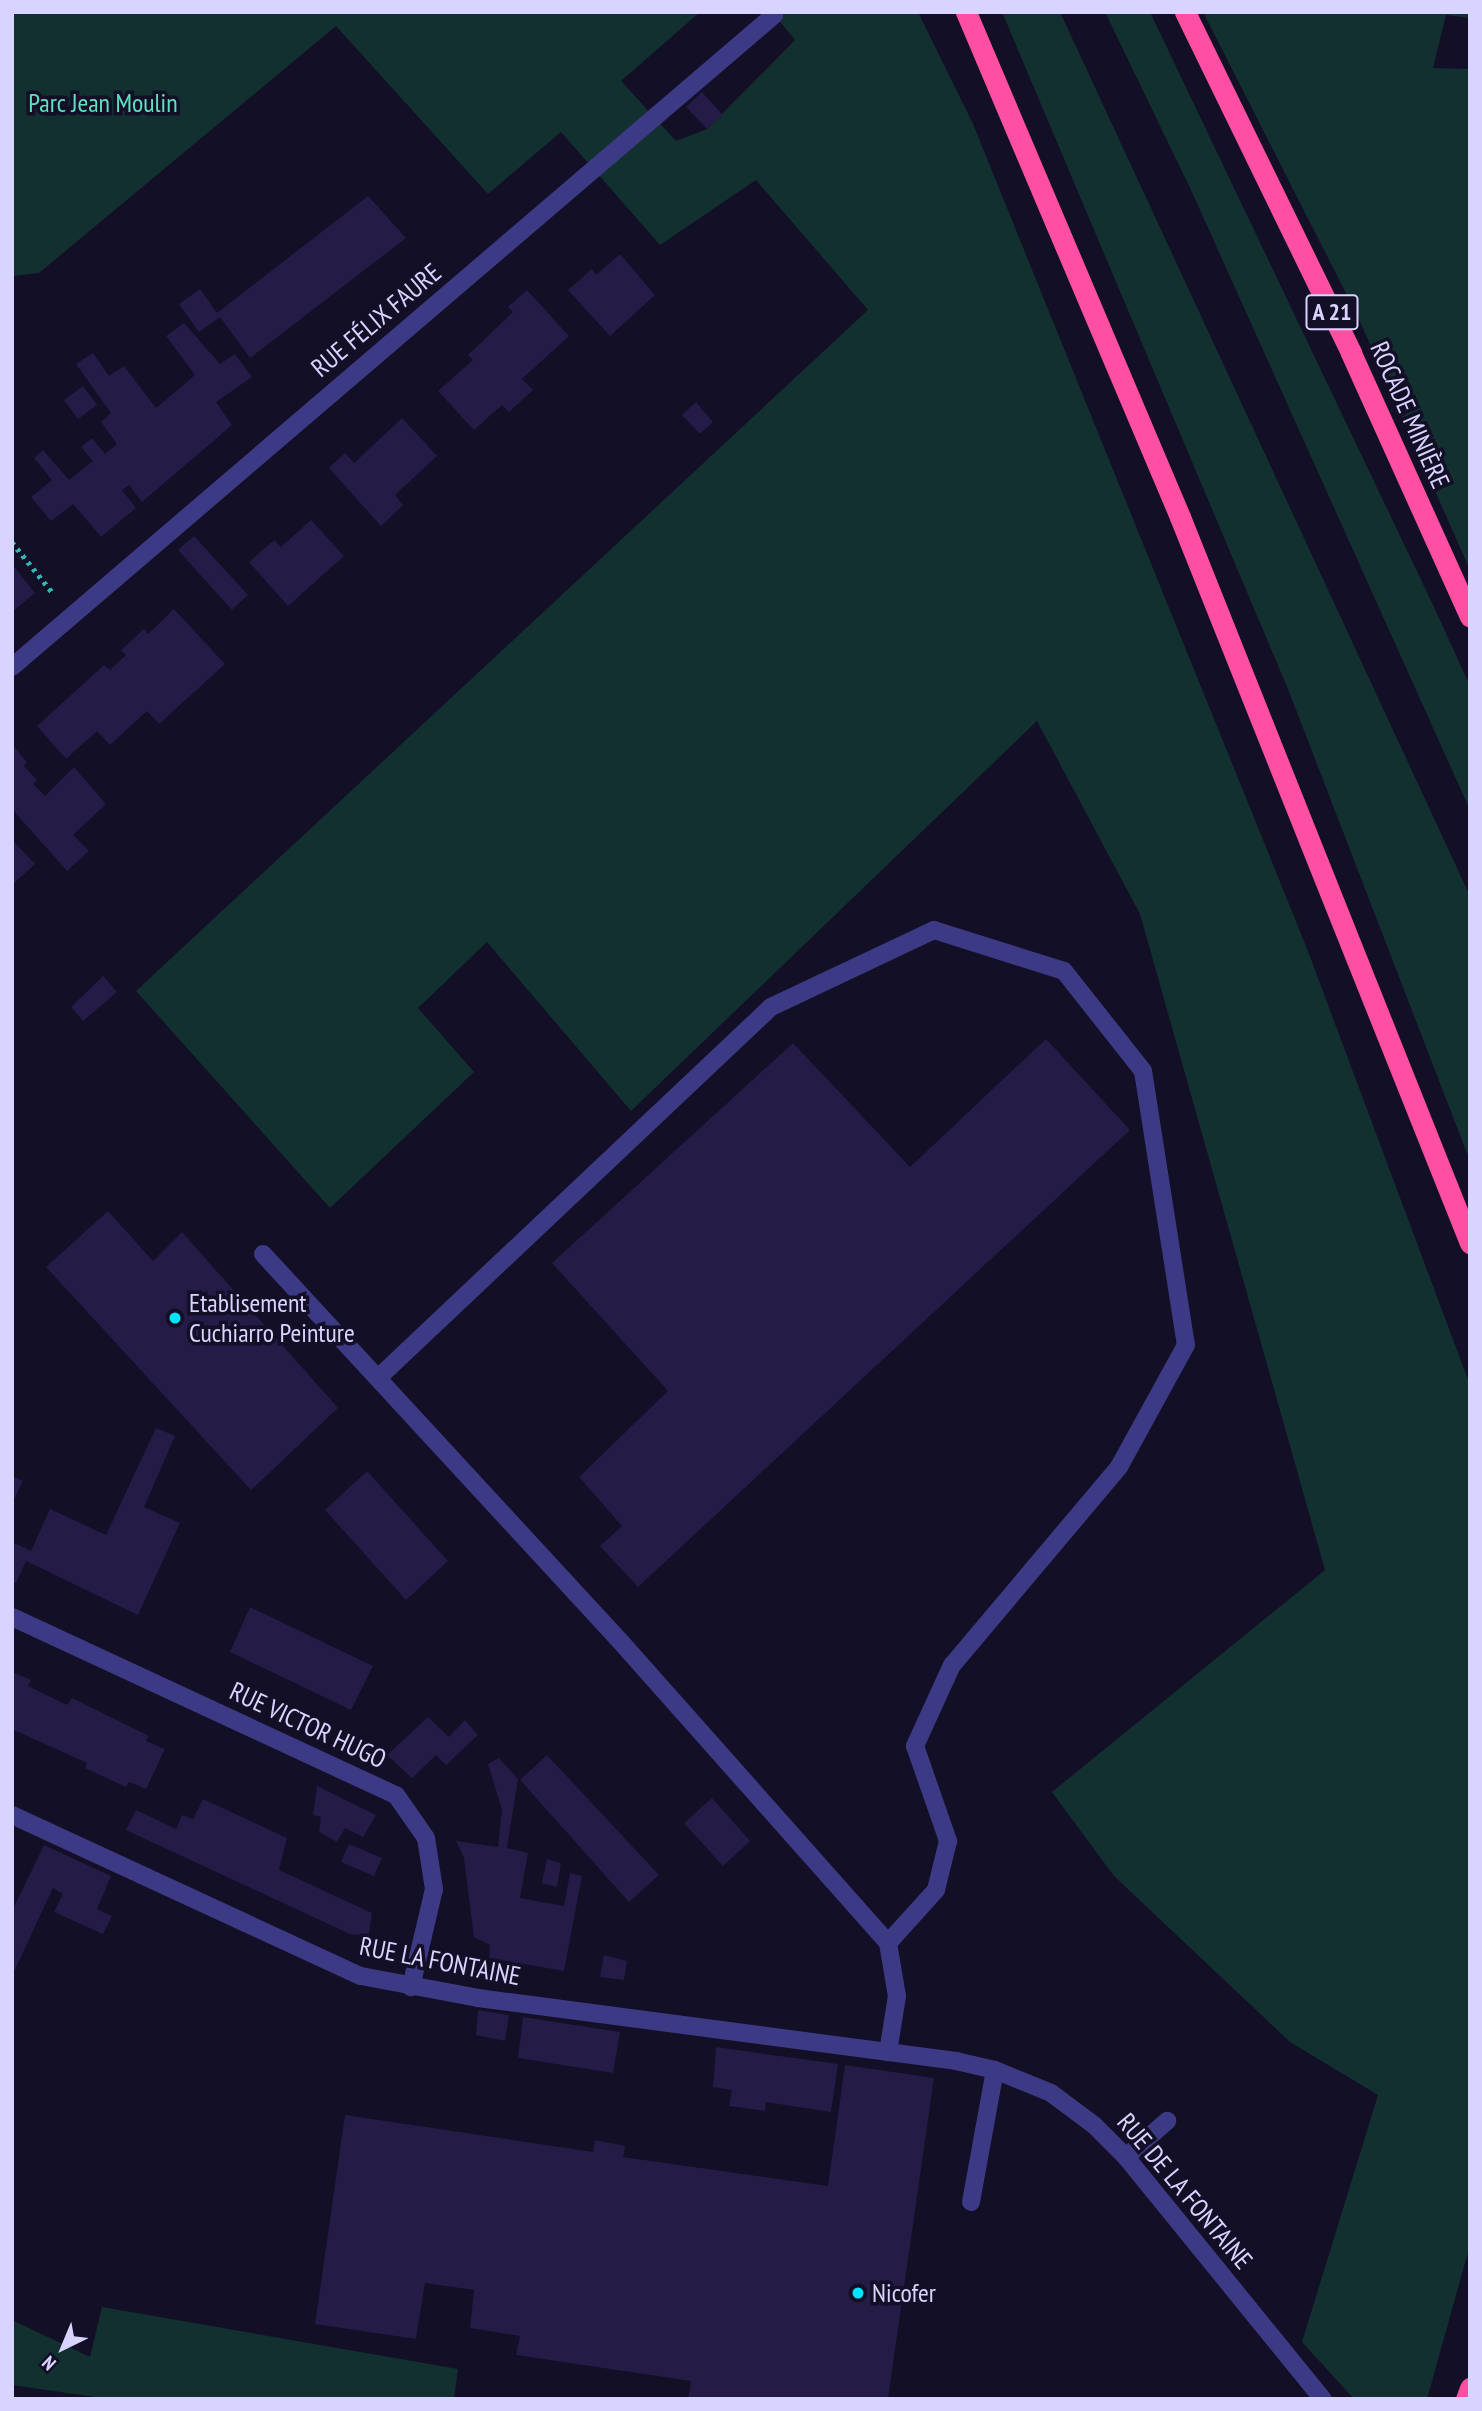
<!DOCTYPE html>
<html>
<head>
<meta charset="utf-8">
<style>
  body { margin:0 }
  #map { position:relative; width:1482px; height:2411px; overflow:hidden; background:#130f26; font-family:"PT Sans Narrow",sans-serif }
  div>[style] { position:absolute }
  .green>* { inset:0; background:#12302f }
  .building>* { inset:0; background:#241b47 }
  .path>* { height:4.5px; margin-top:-2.25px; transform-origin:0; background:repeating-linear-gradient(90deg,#2fb8b0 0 3.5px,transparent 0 8.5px) }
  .service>* { height:18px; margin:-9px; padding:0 9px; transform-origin:9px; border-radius:9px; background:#3d3a85 }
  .minor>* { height:18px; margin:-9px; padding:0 9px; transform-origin:9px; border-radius:9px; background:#3d3a85 }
  .motorway>* { height:21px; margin:-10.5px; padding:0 10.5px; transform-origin:10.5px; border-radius:10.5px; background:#ff4fa3 }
  .dots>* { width:19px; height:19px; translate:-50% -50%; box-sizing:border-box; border:4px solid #130f26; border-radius:50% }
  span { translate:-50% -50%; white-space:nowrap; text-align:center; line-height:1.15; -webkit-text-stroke:7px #130f26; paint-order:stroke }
  .shield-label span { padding:2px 5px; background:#130f26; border:2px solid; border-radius:5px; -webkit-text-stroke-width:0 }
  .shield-label { font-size:24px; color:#d9d4ff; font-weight:700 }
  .park-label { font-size:26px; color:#5fe0c0 }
  .street-label { font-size:26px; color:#d9d4ff }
  .poi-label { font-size:26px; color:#d9d4ff }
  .left { translate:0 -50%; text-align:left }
  .frame { position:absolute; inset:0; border:14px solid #d9d4ff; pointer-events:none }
  .north { position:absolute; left:28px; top:2313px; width:70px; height:70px; -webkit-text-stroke:5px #130f26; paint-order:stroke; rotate:223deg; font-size:19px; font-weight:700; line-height:28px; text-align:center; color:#d9d4ff }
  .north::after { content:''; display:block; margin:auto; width:24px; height:32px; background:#d9d4ff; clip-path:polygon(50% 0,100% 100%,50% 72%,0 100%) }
</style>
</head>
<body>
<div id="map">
  <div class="green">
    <i style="clip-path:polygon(12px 12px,700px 12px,621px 81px,676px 141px,707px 129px,795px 40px,772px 12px,918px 12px,973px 124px,1306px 946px,1470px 1385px,1470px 2245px,1427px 2399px,1354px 2399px,1302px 2342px,1378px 2095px,1290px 2042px,1114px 1876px,1052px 1792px,1325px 1570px,1140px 914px,1037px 721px,631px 1111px,487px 942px,418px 1008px,474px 1072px,330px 1208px,136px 991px,868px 310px,756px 180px,660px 245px,561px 132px,488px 194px,336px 26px,39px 273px,12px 276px)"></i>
    <i style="clip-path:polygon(1002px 12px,1060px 12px,1470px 896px,1470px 1161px,1288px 689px)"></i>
    <i style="clip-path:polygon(1105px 12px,1150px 12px,1434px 607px,1470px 686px,1470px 810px,1191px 190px)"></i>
    <i style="clip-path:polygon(1203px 12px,1470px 12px,1470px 18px,1446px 15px,1433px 68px,1470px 69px,1470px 570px,1358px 317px)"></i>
    <i style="clip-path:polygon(102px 2307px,458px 2369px,454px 2399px,109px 2399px,12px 2385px,12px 2320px,90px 2357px)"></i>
  </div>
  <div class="building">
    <i style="clip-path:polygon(702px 92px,723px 115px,707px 129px,686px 107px)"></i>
    <i style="clip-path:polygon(368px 196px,406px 238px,250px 358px,220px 317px,199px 332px,179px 304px,200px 289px,217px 313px)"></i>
    <i style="clip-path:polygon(620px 254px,655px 295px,610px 336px,568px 290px,592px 269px,596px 275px)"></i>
    <i style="clip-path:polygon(527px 290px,569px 336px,522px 379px,533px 390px,509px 412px,502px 405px,474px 430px,438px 391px,473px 360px,468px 355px,513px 312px,508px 307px)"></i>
    <i style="clip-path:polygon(184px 323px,220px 364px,235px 354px,252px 377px,216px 402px,232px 425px,142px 502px,129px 485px,122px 490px,136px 508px,101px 537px,73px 504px,51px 521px,31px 497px,52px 480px,34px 458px,43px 450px,69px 480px,93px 461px,81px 447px,92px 438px,105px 454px,117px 444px,101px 422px,111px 413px,76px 364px,93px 353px,109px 376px,124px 366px,156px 408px,195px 375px,166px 336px)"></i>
    <i style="clip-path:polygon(83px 386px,97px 405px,78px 419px,64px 400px)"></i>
    <i style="clip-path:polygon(696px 402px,713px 422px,700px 434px,682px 415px)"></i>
    <i style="clip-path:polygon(402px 418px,437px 456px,395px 495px,403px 505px,381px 526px,329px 468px,345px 453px,354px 463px)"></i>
    <i style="clip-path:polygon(311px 520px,344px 556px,288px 606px,249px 562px,274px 540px,281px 547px)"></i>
    <i style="clip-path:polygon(194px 536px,248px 595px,232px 610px,178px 550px)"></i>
    <i style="clip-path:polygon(12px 564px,35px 593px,12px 612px)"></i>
    <i style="clip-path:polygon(174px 609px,225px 664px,159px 724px,147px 711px,110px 745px,97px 731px,66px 759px,37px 726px,104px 665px,110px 670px,126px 655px,121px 650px,144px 629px,148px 634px)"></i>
    <i style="clip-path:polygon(12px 744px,27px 762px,24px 766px,37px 780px,33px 784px,45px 796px,74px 767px,106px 804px,73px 835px,89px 851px,67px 871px,12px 809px)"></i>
    <i style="clip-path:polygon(12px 840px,35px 864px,12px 885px)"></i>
    <i style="clip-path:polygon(103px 976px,117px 992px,83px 1021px,71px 1007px)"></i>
    <i style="clip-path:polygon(1046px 1039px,1130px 1130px,638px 1587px,600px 1546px,622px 1526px,579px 1477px,668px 1391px,552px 1263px,793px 1043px,910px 1167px)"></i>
    <i style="clip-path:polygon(108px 1211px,153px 1261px,182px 1232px,338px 1408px,251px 1490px,46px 1267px)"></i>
    <i style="clip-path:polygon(156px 1428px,175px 1436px,144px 1507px,180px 1523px,138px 1615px,26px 1561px,16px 1583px,12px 1581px,12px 1542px,31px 1551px,50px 1509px,106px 1535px)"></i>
    <i style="clip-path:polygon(367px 1471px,448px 1561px,406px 1600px,325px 1510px)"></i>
    <i style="clip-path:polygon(12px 1476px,23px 1481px,12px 1504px)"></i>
    <i style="clip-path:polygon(250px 1607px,373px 1666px,351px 1710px,230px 1652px)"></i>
    <i style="clip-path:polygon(12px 1672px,31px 1680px,28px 1686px,67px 1705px,72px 1698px,149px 1736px,146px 1741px,165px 1749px,146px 1789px,129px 1782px,126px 1787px,85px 1768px,87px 1763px,12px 1729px)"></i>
    <i style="clip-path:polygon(428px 1717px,449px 1737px,465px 1720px,478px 1735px,446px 1765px,436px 1755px,412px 1778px,387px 1755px)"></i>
    <i style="clip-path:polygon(547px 1755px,659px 1875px,629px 1902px,520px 1780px)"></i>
    <i style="clip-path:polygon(499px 1758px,518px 1779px,507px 1848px,528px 1853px,520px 1898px,564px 1906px,570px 1873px,582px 1876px,564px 1971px,489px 1958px,490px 1945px,474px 1937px,464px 1858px,456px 1841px,498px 1847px,502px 1810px,488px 1764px)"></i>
    <i style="clip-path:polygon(317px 1786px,376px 1815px,363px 1837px,345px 1828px,337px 1842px,319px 1832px,321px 1817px,313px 1815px)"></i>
    <i style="clip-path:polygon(712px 1798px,750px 1841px,723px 1866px,684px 1823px)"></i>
    <i style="clip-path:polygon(203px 1799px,287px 1838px,279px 1870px,372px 1913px,369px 1934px,352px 1935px,126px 1830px,136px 1810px,176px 1829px,182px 1815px,193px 1819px)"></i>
    <i style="clip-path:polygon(349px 1844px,382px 1858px,374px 1876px,341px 1862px)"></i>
    <i style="clip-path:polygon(44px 1845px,111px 1876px,97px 1909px,112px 1916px,103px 1934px,54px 1912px,63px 1894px,53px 1888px,12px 1976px,12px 1911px)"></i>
    <i style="clip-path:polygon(547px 1859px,561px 1863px,557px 1887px,542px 1883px)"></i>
    <i style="clip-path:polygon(604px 1955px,627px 1961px,624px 1980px,600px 1977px)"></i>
    <i style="clip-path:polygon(478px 2010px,509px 2015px,505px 2041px,476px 2035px)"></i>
    <i style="clip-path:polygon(523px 2017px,620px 2032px,613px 2073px,518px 2058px)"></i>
    <i style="clip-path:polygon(716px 2047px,838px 2064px,831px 2112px,766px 2102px,765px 2111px,729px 2106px,732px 2090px,713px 2087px)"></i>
    <i style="clip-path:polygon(845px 2065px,934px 2078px,888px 2399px,688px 2399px,691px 2381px,516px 2355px,520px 2336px,470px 2328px,474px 2290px,425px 2283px,416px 2339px,315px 2324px,345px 2115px,593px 2152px,595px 2140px,625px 2146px,623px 2157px,828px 2186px)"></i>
  </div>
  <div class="path">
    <i style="left:12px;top:542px;width:64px;rotate:51.3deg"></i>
  </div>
  <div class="service">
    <i style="left:263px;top:1254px;width:527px;rotate:47.31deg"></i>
    <i style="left:620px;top:1641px;width:404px;rotate:48.4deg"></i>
    <i style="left:888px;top:1943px;width:54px;rotate:80.4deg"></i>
    <i style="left:897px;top:1996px;width:57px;rotate:99.1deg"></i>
    <i style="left:378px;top:1378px;width:540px;rotate:-43.35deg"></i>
    <i style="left:771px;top:1007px;width:180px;rotate:-25.3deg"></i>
    <i style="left:934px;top:930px;width:136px;rotate:17.5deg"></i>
    <i style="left:1064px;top:971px;width:127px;rotate:51.7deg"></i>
    <i style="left:1143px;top:1071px;width:277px;rotate:81.1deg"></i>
    <i style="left:1186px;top:1345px;width:139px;rotate:118.8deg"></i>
    <i style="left:1119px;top:1467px;width:259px;rotate:130.1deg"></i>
    <i style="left:952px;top:1665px;width:89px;rotate:114.6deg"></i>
    <i style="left:915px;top:1746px;width:101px;rotate:70.8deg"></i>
    <i style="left:948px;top:1841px;width:50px;rotate:103.8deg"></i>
    <i style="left:936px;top:1890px;width:72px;rotate:132.2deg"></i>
    <i style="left:1126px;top:2157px;width:55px;rotate:-41.3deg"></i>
    <i style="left:971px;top:2202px;width:134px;rotate:-79.7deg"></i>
  </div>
  <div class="minor">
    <i style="left:12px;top:667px;width:1003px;rotate:-40.55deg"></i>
    <i style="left:12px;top:1617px;width:423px;rotate:24.9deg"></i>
    <i style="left:396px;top:1795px;width:52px;rotate:55.1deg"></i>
    <i style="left:426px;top:1838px;width:52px;rotate:81.1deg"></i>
    <i style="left:434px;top:1889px;width:101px;rotate:103.2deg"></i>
    <i style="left:12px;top:1815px;width:384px;rotate:24.8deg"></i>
    <i style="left:361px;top:1976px;width:119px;rotate:10.6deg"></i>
    <i style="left:478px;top:1998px;width:482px;rotate:7.5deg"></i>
    <i style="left:956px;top:2061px;width:40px;rotate:13deg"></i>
    <i style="left:995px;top:2070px;width:61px;rotate:22.3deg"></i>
    <i style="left:1051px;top:2093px;width:54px;rotate:36.7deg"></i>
    <i style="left:1094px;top:2125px;width:45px;rotate:45deg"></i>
    <i style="left:1126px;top:2157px;width:312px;rotate:50.9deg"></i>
  </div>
  <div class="motorway">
    <i style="left:966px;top:12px;width:548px;rotate:67.03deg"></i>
    <i style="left:1180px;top:517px;width:782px;rotate:68.23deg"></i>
    <i style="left:1185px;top:12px;width:379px;rotate:64deg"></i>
    <i style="left:1351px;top:353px;width:289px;rotate:65.7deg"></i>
    <i style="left:1466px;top:2399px;width:12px;rotate:-70deg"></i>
  </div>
  <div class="dots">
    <i style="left:175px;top:1318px;background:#00e5ff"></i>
    <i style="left:858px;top:2293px;background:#00e5ff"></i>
  </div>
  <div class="shield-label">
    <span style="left:1332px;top:312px">A 21</span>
  </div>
  <div class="park-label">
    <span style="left:103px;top:103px">Parc Jean Moulin</span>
  </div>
  <div class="street-label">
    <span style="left:376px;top:320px;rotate:-40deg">RUE FÉLIX FAURE</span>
    <span style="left:1410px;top:415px;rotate:66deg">ROCADE MINIÈRE</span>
    <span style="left:308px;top:1725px;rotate:25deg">RUE VICTOR HUGO</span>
    <span style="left:440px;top:1961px;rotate:11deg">RUE LA FONTAINE</span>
    <span style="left:1185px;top:2191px;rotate:50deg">RUE DE LA FONTAINE</span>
  </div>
  <div class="poi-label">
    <span class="left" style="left:189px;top:1318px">Etablisement<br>Cuchiarro Peinture</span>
    <span class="left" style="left:872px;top:2293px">Nicofer</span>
  </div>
  <div class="frame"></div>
  <div class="north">N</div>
</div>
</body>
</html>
